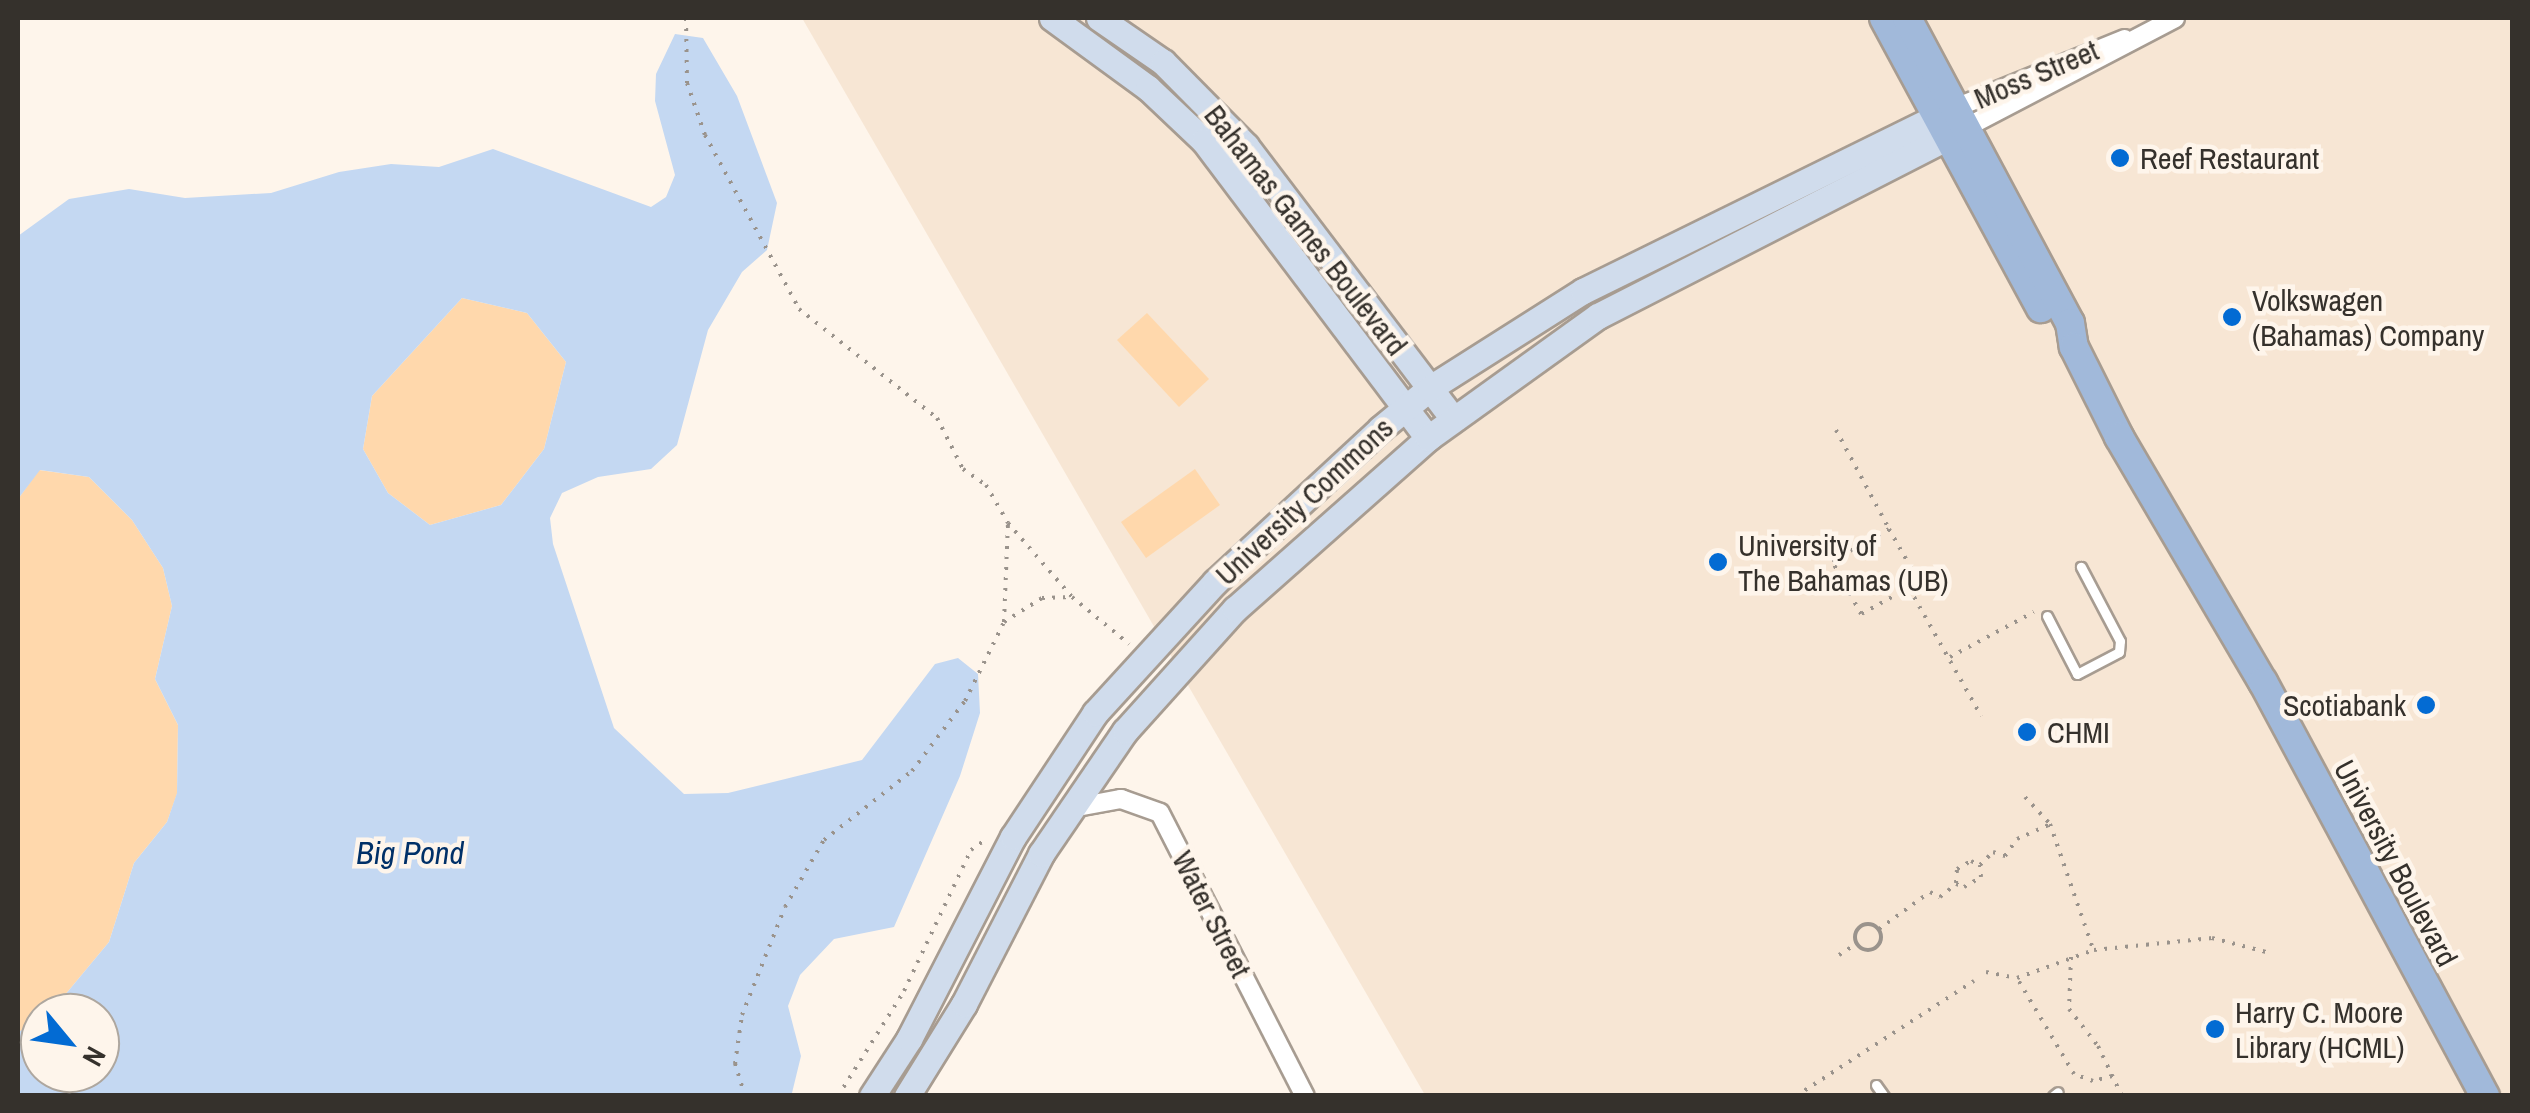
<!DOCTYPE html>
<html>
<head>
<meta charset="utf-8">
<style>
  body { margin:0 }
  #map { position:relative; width:2530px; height:1113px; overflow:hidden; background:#fef5eb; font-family:"Archivo Narrow",sans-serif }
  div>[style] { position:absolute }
  .built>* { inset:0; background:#f7e6d4 }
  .green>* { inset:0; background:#ffd8ac }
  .water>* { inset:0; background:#c4d8f2 }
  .path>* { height:4px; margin-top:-2px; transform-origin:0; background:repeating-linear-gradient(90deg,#9a938c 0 2.5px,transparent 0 10.5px) }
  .path>.ring { margin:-2px; padding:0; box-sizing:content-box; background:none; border:4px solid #9a938c; border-radius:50% }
  .roads { filter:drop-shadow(2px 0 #a79c91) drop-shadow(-2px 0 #a79c91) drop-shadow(0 2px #a79c91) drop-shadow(0 -2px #a79c91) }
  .service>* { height:9px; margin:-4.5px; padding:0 4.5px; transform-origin:4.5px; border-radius:4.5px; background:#fff }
  .minor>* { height:18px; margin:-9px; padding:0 9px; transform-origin:9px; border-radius:9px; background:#fff }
  .secondary>* { height:25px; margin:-12.5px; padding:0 12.5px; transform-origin:12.5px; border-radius:12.5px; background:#d0dcec }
  .primary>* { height:28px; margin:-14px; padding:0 14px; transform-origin:14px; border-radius:14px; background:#a1b9da }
  .dots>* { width:28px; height:28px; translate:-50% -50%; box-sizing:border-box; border:5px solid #fef5eb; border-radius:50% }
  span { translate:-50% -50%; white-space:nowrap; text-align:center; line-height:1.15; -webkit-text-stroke:9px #fef5eb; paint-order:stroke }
  .street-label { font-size:30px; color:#35312c }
  .poi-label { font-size:30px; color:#35312c }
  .left { translate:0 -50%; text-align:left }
  .right { translate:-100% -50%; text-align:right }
  .water-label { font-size:32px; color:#003068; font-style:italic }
  .frame { position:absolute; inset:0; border:20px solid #35312c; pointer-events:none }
  .north { position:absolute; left:20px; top:993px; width:100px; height:100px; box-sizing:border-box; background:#fef5eb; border:2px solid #aea79f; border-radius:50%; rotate:119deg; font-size:28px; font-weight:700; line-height:40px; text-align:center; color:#35312c }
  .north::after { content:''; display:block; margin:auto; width:35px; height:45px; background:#036bd3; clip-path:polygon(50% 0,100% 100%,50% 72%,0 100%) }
</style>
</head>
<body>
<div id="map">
  <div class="built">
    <i style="clip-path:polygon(802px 18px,2512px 18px,2512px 1095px,1425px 1095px)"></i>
  </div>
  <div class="green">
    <i style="clip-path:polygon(462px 298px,527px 313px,566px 362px,544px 449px,501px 505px,430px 525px,388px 493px,363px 449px,372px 396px)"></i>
    <i style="clip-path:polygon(1147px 313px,1209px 379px,1179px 407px,1117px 340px)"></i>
    <i style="clip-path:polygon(1195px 469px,1220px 505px,1146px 558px,1121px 522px)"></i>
    <i style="clip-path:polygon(39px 470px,89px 477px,132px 520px,163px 568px,172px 606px,155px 679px,178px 725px,177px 794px,167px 822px,134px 863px,109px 942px,50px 1013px,40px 1013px,40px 1021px,20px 1033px,18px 499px)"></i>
  </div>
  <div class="water">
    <i style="clip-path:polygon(evenodd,675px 34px,703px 38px,737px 96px,777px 203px,767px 250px,742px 272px,708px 330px,677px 445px,651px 469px,598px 477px,562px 493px,550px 518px,553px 544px,614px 728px,684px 794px,728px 793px,862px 760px,935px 664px,958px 658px,978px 674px,980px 713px,960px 776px,894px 927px,834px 939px,800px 975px,788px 1006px,801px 1056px,792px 1093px,18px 1095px,18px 1032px,40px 1021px,40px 1073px,100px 1073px,100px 1013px,50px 1013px,109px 942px,134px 863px,167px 822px,177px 793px,178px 725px,155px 679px,172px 606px,163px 568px,132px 520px,89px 477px,40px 470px,18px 499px,18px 236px,69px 199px,129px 189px,185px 198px,271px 193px,339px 172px,391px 164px,439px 167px,493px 149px,651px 207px,666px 197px,675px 175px,655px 101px,656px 74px,675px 34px,462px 298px,527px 313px,566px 362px,544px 449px,501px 505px,430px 525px,388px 493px,363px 449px,372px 396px,462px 298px)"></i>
  </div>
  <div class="path">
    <i style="left:686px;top:18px;width:65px;rotate:89.1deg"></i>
    <i style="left:687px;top:83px;width:55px;rotate:70.9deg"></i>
    <i style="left:705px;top:135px;width:198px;rotate:61.6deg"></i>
    <i style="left:799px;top:309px;width:176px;rotate:38.3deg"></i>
    <i style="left:937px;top:418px;width:57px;rotate:63deg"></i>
    <i style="left:963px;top:469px;width:28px;rotate:35deg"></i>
    <i style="left:986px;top:485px;width:44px;rotate:59.9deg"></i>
    <i style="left:1008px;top:523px;width:98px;rotate:49.1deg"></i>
    <i style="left:1072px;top:597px;width:74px;rotate:39.5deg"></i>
    <i style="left:1836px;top:430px;width:112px;rotate:61.8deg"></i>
    <i style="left:1889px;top:529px;width:61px;rotate:60.5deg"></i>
    <i style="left:1919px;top:582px;width:66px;rotate:151.1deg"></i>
    <i style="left:1861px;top:614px;width:60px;rotate:-118.7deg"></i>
    <i style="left:1832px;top:561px;width:65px;rotate:-29.3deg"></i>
    <i style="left:1909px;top:588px;width:147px;rotate:60.6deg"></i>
    <i style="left:1004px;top:622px;width:45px;rotate:-32.3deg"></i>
    <i style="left:1042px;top:598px;width:30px;rotate:-2deg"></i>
    <i style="left:1950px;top:657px;width:95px;rotate:-28.2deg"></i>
    <i style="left:2025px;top:797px;width:37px;rotate:47deg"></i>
    <i style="left:2050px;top:824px;width:132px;rotate:71deg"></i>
    <i style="left:1956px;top:883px;width:14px;rotate:-86deg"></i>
    <i style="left:1957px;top:869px;width:16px;rotate:-30deg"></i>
    <i style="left:1971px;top:861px;width:10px;rotate:24deg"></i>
    <i class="ring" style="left:1855px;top:924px;width:22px;height:22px"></i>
    <i style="left:1879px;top:929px;width:63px;rotate:-36deg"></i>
    <i style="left:1930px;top:892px;width:11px;rotate:27deg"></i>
    <i style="left:1940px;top:897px;width:21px;rotate:-39deg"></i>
    <i style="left:1956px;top:884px;width:9px;rotate:21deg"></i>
    <i style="left:1964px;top:887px;width:20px;rotate:-30deg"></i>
    <i style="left:1981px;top:877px;width:12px;rotate:-95deg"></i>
    <i style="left:1980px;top:865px;width:18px;rotate:-45deg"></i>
    <i style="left:1993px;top:852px;width:13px;rotate:18deg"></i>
    <i style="left:2005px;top:856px;width:21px;rotate:-55deg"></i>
    <i style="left:2017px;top:839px;width:36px;rotate:-24deg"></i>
    <i style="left:1839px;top:955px;width:20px;rotate:-33deg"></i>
    <i style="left:2071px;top:957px;width:52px;rotate:92.2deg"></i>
    <i style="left:2069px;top:1009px;width:47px;rotate:51.9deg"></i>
    <i style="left:2098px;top:1046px;width:55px;rotate:64.4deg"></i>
    <i style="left:1986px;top:972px;width:32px;rotate:11deg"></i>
    <i style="left:2112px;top:1076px;width:20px;rotate:165deg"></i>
    <i style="left:2093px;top:1081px;width:20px;rotate:-160deg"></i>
    <i style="left:2074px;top:1074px;width:112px;rotate:-120.7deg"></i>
    <i style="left:2017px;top:978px;width:82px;rotate:-20deg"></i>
    <i style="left:2094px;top:950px;width:119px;rotate:-5.8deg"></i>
    <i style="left:2212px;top:938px;width:56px;rotate:14.5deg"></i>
    <i style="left:745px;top:1096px;width:34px;rotate:-107deg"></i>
    <i style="left:735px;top:1064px;width:49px;rotate:-81.9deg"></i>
    <i style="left:742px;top:1015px;width:116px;rotate:-68.3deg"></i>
    <i style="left:785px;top:907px;width:78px;rotate:-59.8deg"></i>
    <i style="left:824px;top:840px;width:112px;rotate:-38.1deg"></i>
    <i style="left:912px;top:771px;width:88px;rotate:-52.9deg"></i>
    <i style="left:965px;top:701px;width:88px;rotate:-63.7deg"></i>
    <i style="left:1004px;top:622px;width:99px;rotate:-87.7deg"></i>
    <i style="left:838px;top:1096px;width:124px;rotate:-57.8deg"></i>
    <i style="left:904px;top:991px;width:156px;rotate:-64.6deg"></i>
    <i style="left:971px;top:850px;width:17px;rotate:-36deg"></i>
    <i style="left:1796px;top:1096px;width:212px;rotate:-32.9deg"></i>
  </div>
  <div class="roads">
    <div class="service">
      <i style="left:2047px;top:616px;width:65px;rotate:62.7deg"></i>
      <i style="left:2077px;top:674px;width:47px;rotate:-27.6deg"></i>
      <i style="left:2119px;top:652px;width:11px;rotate:-85deg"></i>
      <i style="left:2120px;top:641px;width:84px;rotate:-117.8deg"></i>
      <i style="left:1876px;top:1085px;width:14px;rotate:54deg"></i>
      <i style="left:2053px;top:1096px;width:6px;rotate:-39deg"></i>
    </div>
    <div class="minor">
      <i style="left:1955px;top:108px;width:183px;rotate:-22.1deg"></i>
      <i style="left:1965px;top:128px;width:237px;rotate:-27.6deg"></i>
      <i style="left:1072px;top:808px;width:50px;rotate:-10.4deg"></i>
      <i style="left:1121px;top:799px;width:41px;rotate:19.7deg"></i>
      <i style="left:1160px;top:813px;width:318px;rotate:62.9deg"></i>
    </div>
    <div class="secondary">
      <i style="left:1052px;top:18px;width:119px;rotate:36.1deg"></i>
      <i style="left:1148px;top:88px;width:77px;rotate:43.4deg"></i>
      <i style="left:1204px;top:141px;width:372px;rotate:53deg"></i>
      <i style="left:1099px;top:18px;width:78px;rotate:34.5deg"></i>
      <i style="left:1163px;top:62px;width:118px;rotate:45.3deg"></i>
      <i style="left:1246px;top:146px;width:343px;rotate:52.8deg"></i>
      <i style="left:872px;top:1096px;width:68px;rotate:-57deg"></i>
      <i style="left:909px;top:1039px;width:227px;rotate:-62.8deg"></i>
      <i style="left:1013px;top:837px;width:149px;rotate:-56.5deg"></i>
      <i style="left:1095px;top:713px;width:178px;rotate:-47.5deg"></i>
      <i style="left:1215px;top:582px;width:225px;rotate:-42.8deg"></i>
      <i style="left:1380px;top:429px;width:65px;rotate:-39.4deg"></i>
      <i style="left:1430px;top:388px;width:181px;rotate:-32.4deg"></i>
      <i style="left:1583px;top:291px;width:415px;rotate:-26.2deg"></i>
      <i style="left:907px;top:1096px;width:108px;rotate:-58.2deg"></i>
      <i style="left:964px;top:1004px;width:169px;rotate:-62.8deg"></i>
      <i style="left:1041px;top:854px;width:149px;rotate:-55.7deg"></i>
      <i style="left:1125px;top:731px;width:164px;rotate:-48deg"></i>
      <i style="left:1235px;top:609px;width:258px;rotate:-41.5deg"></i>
      <i style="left:1428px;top:438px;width:209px;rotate:-35.7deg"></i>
      <i style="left:1598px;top:316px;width:412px;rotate:-27.1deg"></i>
    </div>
    <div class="primary">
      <i style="left:1884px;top:18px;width:330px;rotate:61.6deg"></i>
      <i style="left:1907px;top:18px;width:346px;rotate:61.9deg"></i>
      <i style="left:2070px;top:323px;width:24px;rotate:81deg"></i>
      <i style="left:2074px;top:347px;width:101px;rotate:63.4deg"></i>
      <i style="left:2119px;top:437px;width:284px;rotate:59.6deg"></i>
      <i style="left:2263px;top:682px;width:470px;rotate:61.8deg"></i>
    </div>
  </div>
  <div class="dots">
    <i style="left:2120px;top:158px;background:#036bd3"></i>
    <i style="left:2232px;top:317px;background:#036bd3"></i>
    <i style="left:1718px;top:562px;background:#036bd3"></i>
    <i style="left:2426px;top:705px;background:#036bd3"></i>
    <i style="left:2027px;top:732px;background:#036bd3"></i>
    <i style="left:2215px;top:1029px;background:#036bd3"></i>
  </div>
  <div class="street-label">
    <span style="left:2036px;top:74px;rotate:-23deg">Moss Street</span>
    <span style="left:1306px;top:230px;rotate:52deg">Bahamas Games Boulevard</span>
    <span style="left:1304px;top:501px;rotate:-43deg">University Commons</span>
    <span style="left:2396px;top:863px;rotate:62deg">University Boulevard</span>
    <span style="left:1212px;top:914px;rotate:63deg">Water Street</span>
  </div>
  <div class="poi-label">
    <span class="left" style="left:2140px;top:158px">Reef Restaurant</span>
    <span class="left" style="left:2252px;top:317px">Volkswagen<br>(Bahamas) Company</span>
    <span class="left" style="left:1738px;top:562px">University of<br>The Bahamas (UB)</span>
    <span class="right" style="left:2406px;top:705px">Scotiabank</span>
    <span class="left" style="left:2047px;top:732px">CHMI</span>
    <span class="left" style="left:2235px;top:1029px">Harry C. Moore<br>Library (HCML)</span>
  </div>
  <div class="water-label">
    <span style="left:410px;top:853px">Big Pond</span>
  </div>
  <div class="frame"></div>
  <div class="north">N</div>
</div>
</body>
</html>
